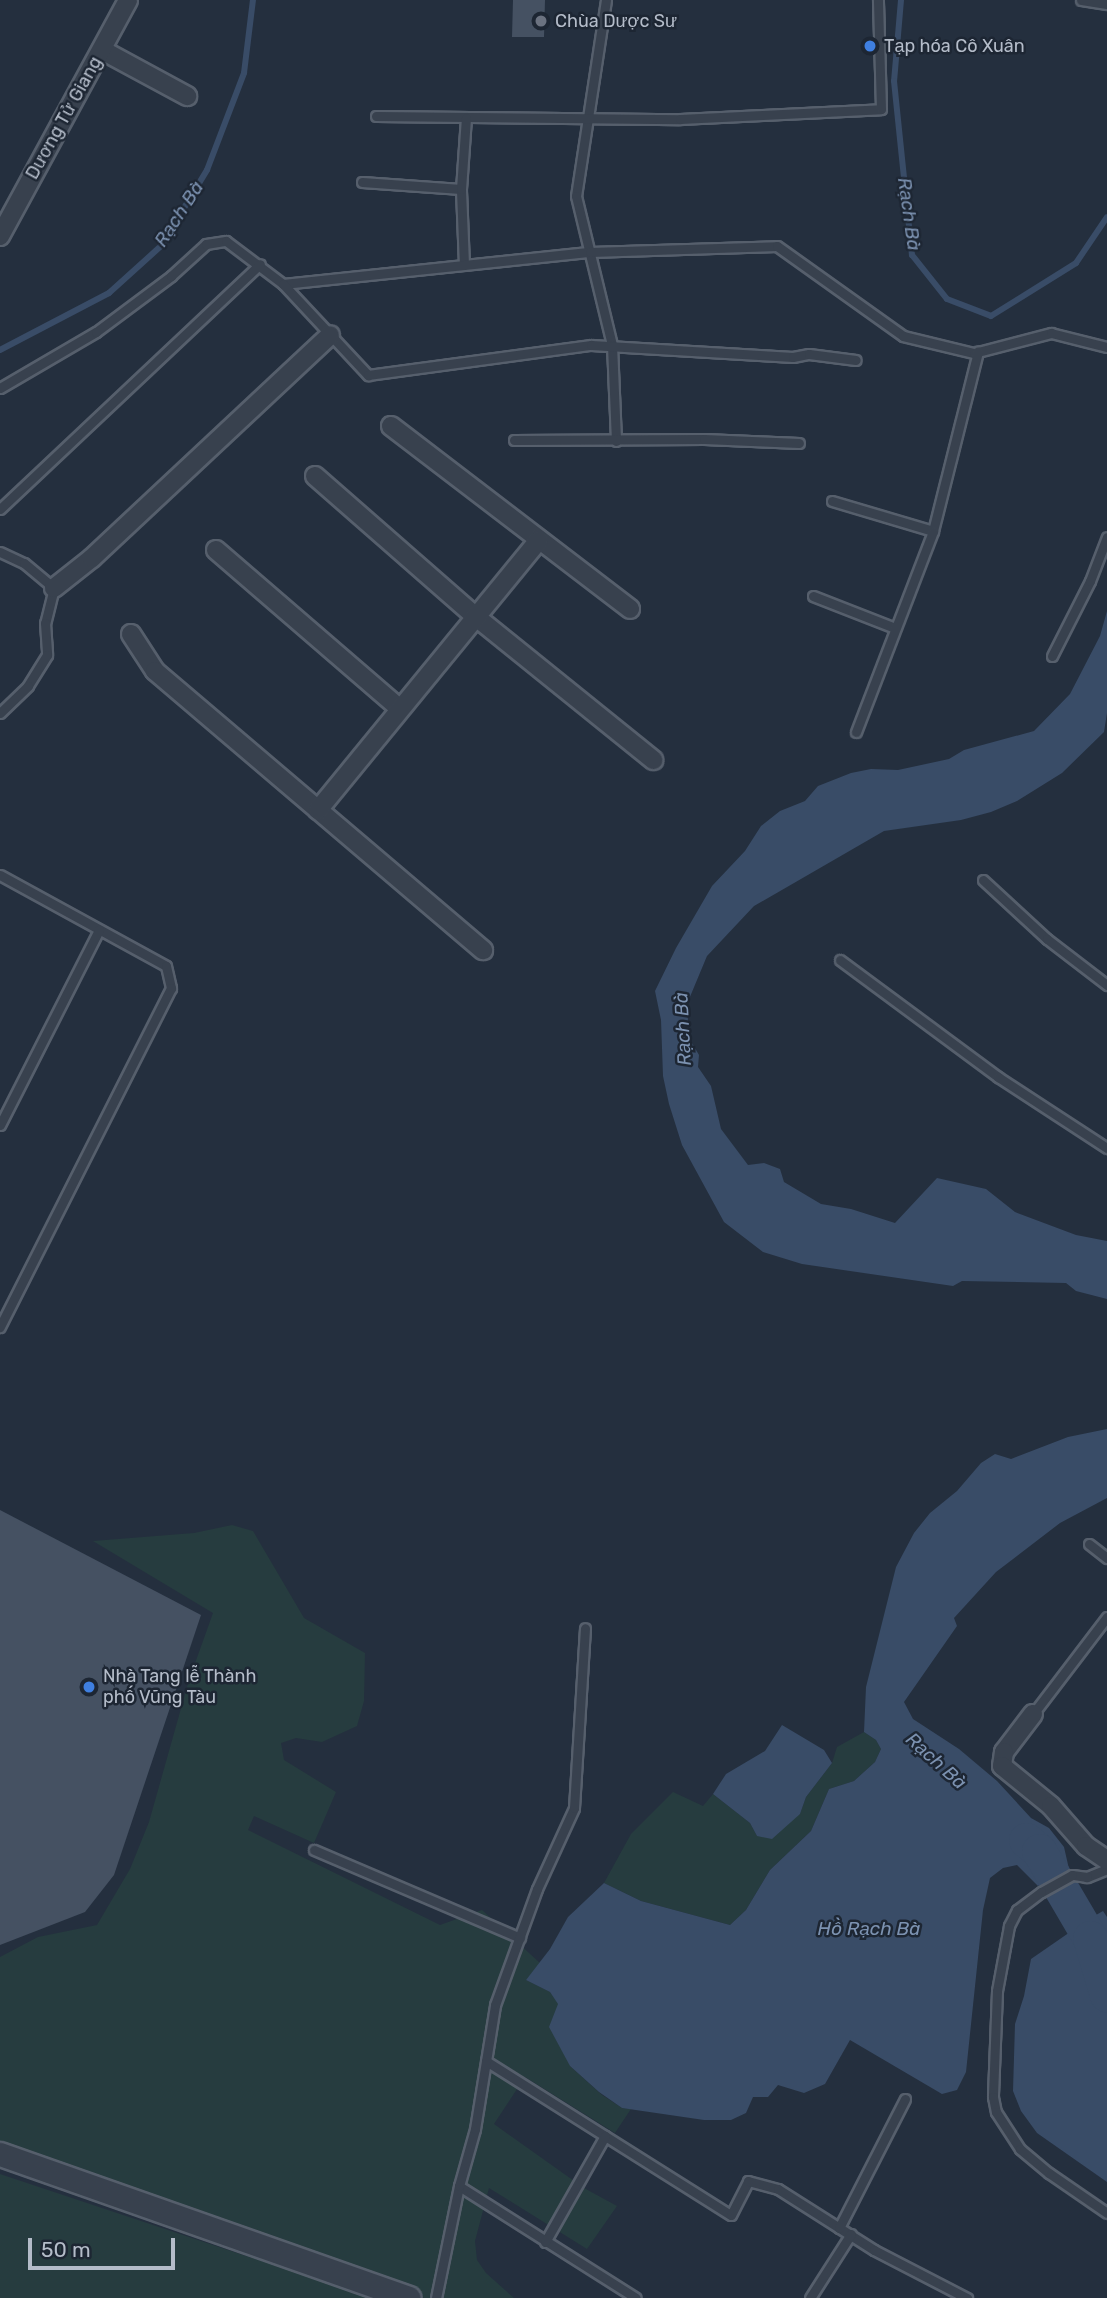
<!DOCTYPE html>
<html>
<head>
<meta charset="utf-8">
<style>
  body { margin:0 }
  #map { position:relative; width:1107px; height:2298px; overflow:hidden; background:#242f3e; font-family:Rubik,sans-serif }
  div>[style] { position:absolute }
  .green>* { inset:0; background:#263c3f }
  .water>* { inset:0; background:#394c67 }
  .stream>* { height:6px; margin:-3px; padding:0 3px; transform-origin:3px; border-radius:3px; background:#394c67 }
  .river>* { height:35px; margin:-17.5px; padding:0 17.5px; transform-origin:17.5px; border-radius:17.5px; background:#394c67 }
  .building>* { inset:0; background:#455162 }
  .roads { filter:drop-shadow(2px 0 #565f6c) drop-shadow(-2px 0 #565f6c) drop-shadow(0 2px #565f6c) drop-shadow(0 -2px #565f6c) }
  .service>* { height:9px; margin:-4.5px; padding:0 4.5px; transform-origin:4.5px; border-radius:4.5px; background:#38414e }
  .minor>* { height:18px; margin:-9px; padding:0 9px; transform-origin:9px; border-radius:9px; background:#38414e }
  .tertiary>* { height:23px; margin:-11.5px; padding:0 11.5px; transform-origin:11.5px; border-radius:11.5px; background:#38414e }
  .dots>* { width:19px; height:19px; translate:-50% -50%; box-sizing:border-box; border:4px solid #1d2633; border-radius:50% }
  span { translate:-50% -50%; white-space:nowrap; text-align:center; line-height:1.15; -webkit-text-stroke:5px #1d2633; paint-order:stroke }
  .poi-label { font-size:18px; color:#b4bcc9 }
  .left { translate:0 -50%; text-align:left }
  .street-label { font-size:18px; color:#b4bcc9 }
  .water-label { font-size:19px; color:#7c92b1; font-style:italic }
  .scale { position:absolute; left:28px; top:2238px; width:147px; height:32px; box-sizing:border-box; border:4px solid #b4bcc9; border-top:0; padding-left:9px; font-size:21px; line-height:24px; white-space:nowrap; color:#b4bcc9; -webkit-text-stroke:5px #1d2633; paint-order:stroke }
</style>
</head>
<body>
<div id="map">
  <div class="green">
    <i style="clip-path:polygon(232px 1525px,253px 1531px,304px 1618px,365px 1653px,364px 1701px,357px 1726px,322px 1742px,296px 1738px,281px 1743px,284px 1760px,336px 1792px,314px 1843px,254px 1816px,248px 1830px,440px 1925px,482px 1910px,540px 1963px,526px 1980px,550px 1992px,559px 2004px,570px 2066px,602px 2095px,622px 2108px,631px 2109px,615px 2133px,525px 2077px,494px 2124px,584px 2188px,617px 2206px,587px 2249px,489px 2188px,475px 2241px,477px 2260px,486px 2273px,514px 2298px,424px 2298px,343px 2262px,0 2142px,0 1957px,38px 1937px,97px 1925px,130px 1869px,149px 1822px,189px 1680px,213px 1613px,93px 1541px,194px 1533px)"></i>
    <i style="clip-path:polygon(864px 1732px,876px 1740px,881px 1749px,875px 1762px,854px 1781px,829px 1789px,811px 1831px,770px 1870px,746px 1910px,730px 1925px,641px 1901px,604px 1883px,631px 1834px,673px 1792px,703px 1806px,713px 1794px,750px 1823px,757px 1836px,800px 1814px,806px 1797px,832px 1763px,837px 1747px)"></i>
    <i style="clip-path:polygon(0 2174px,243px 2255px,382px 2298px,0 2298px)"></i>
  </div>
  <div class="water">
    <i style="clip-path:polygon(1107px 611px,1107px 713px,1104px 732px,1062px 773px,1017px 801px,991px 812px,961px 820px,884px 831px,754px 906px,707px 956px,687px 1004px,689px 1038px,699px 1055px,698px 1067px,711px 1086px,721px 1129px,748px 1165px,764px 1163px,780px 1169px,784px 1182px,821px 1204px,851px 1209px,895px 1223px,937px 1178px,986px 1189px,1015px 1212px,1076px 1235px,1107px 1241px,1107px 1299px,1076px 1291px,1066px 1283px,962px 1281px,953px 1286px,802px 1264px,763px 1252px,724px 1222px,682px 1145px,669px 1104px,663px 1076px,661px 1020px,655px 991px,676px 948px,712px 886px,745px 851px,761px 826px,780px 811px,805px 801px,818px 786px,851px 773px,871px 769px,898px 770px,949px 759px,964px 750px,1034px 731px,1070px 694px,1100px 636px)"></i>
    <i style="clip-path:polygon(1107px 1429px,1107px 1498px,1060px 1523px,996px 1572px,954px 1618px,957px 1626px,904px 1702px,913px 1719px,959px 1749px,997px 1781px,1031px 1818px,1049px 1828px,1064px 1847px,1069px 1869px,1038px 1886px,1017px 1865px,1003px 1868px,990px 1878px,983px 1910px,966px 2072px,957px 2090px,942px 2094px,850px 2040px,825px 2084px,804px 2093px,778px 2085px,768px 2097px,753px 2097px,746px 2113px,731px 2120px,704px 2120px,622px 2108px,599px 2092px,570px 2066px,549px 2027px,558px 2004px,550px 1992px,526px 1980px,550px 1949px,568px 1917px,604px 1883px,641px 1901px,730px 1925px,746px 1910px,770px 1870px,811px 1831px,829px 1789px,854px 1781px,875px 1762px,881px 1749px,876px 1740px,864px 1732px,866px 1687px,896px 1567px,914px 1533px,930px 1513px,957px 1491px,981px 1463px,995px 1454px,1011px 1459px,1068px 1437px)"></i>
    <i style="clip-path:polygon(782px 1725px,824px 1750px,832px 1763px,806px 1797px,800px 1814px,772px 1839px,757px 1836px,750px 1823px,713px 1794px,726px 1774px,765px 1751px)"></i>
    <i style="clip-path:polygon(1078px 1885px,1096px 1915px,1103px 1911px,1107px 1917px,1107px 2182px,1037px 2133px,1021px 2111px,1013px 2091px,1015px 2024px,1024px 1996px,1031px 1959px,1073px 1930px,1054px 1898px)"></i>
  </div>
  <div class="stream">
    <i style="left:901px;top:0;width:81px;rotate:94.9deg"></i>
    <i style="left:894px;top:81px;width:175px;rotate:84.1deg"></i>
    <i style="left:912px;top:255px;width:56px;rotate:51.5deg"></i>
    <i style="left:947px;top:299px;width:47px;rotate:21.1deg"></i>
    <i style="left:991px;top:316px;width:100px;rotate:-31.9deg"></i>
    <i style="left:1076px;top:263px;width:55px;rotate:-56deg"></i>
    <i style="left:0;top:350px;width:123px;rotate:-27.6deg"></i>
    <i style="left:109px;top:293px;width:70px;rotate:-42.1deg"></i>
    <i style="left:161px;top:246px;width:89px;rotate:-58.8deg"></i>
    <i style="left:207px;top:170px;width:104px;rotate:-69.1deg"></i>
    <i style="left:244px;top:73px;width:74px;rotate:-83deg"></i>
  </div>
  <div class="river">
    <i style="left:1026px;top:1840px;width:17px;rotate:40deg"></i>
    <i style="left:1039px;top:1851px;width:101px;rotate:59.6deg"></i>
    <i style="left:1090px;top:1938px;width:59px;rotate:73.4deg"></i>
  </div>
  <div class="building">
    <i style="clip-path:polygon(513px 0,545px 0,544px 37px,512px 37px)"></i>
    <i style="clip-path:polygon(0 1510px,201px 1615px,114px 1875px,85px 1912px,0 1945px)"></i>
  </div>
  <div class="roads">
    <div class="service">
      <i style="left:606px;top:0;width:198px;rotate:98.7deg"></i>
      <i style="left:576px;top:196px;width:153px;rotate:76.4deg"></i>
      <i style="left:612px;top:345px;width:96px;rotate:87.6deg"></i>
      <i style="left:1081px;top:0;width:26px;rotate:9deg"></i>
      <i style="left:376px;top:116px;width:304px;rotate:0.6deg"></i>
      <i style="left:680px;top:119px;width:201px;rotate:-2.8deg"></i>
      <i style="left:881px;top:109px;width:109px;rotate:-91.6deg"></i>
      <i style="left:362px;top:182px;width:99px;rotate:4deg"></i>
      <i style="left:464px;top:265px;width:76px;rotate:-92.3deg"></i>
      <i style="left:461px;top:189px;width:71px;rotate:-86deg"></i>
      <i style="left:283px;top:284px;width:309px;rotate:-6deg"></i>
      <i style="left:590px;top:252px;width:187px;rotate:-1.8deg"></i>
      <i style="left:777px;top:246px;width:155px;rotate:35.5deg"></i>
      <i style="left:903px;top:336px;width:73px;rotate:13.5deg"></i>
      <i style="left:974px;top:353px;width:80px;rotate:-14.6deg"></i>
      <i style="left:1051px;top:333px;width:58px;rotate:14deg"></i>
      <i style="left:0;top:388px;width:111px;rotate:-30.3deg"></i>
      <i style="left:96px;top:332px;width:94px;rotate:-36.7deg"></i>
      <i style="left:171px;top:276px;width:47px;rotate:-42.4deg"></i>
      <i style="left:206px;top:244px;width:20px;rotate:-9deg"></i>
      <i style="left:226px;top:241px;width:71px;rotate:37deg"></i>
      <i style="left:283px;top:284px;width:125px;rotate:47deg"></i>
      <i style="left:368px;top:375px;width:225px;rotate:-7.7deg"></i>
      <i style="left:591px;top:345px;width:202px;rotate:3.4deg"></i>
      <i style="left:793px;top:357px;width:16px;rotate:-11deg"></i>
      <i style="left:809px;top:354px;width:47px;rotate:7.3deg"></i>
      <i style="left:514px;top:440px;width:190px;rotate:-0.3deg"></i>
      <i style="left:704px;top:439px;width:95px;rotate:2.4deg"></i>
      <i style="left:832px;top:501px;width:105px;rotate:16.5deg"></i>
      <i style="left:933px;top:531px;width:185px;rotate:-75.9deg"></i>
      <i style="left:0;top:509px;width:357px;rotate:-43.3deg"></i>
      <i style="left:0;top:552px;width:26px;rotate:25deg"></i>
      <i style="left:24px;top:563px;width:39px;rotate:40deg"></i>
      <i style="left:54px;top:588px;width:36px;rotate:104deg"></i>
      <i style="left:45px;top:623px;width:32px;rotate:86deg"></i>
      <i style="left:47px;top:655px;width:36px;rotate:122deg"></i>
      <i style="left:28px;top:686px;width:39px;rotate:136deg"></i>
      <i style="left:813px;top:596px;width:88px;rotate:21.3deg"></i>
      <i style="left:1052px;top:656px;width:84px;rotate:-63.1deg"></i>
      <i style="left:1090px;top:581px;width:47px;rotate:-68.9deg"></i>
      <i style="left:856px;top:732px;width:215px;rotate:-69deg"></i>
      <i style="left:0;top:875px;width:189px;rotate:28.7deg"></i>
      <i style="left:166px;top:966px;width:23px;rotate:77deg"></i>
      <i style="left:171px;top:988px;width:380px;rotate:116.8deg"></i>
      <i style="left:983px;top:880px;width:87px;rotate:42.7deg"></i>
      <i style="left:1047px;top:939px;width:76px;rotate:37.5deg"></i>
      <i style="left:840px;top:960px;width:197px;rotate:36.5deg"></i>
      <i style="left:998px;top:1077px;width:130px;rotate:33.1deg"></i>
      <i style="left:0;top:1125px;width:219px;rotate:-63.1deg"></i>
      <i style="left:1089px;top:1544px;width:23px;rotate:38deg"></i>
      <i style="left:1033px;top:1714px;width:122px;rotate:-52.7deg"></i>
      <i style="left:314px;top:1850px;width:224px;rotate:23.1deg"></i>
      <i style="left:1107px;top:1869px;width:22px;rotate:158deg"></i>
      <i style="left:1087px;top:1877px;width:15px;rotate:-172deg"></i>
      <i style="left:1072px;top:1875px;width:35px;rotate:151deg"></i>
      <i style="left:1041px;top:1892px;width:30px;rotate:143deg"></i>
      <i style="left:1017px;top:1910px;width:18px;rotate:117deg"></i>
      <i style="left:1009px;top:1926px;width:66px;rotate:100.5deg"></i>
      <i style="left:997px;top:1991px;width:106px;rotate:92.2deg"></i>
      <i style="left:993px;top:2097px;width:15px;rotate:79deg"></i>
      <i style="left:996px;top:2112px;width:44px;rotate:57deg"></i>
      <i style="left:1020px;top:2149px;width:38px;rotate:40deg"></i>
      <i style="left:1049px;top:2173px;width:70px;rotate:34.6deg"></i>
      <i style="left:486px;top:2061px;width:289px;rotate:32.2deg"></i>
      <i style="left:731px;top:2215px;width:38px;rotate:-63deg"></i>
      <i style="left:748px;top:2181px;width:31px;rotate:15deg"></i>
      <i style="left:778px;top:2189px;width:114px;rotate:32.4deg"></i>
      <i style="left:874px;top:2250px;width:105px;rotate:27.3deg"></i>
      <i style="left:459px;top:2186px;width:209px;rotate:32.3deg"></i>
      <i style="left:839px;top:2228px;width:145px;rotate:-62.9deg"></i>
      <i style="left:545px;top:2242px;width:122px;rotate:-60.5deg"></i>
      <i style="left:436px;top:2298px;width:114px;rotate:-78.4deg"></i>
      <i style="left:459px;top:2186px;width:59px;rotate:-74.3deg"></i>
      <i style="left:475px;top:2129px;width:126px;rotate:-80.8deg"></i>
      <i style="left:495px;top:2005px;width:123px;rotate:-70.1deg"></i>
      <i style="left:537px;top:1889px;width:89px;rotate:-65.4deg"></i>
      <i style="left:574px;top:1808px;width:180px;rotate:-86.5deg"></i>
      <i style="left:810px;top:2298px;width:76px;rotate:-57.4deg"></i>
    </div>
    <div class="minor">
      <i style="left:102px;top:50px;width:97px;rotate:28.4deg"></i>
      <i style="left:0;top:236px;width:268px;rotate:-61.5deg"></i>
      <i style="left:391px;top:426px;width:301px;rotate:37.4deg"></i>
      <i style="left:315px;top:476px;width:214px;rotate:41.2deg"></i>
      <i style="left:476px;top:617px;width:228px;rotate:38.9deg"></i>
      <i style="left:216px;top:550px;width:243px;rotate:40.8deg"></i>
      <i style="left:54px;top:588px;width:48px;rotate:-38.3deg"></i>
      <i style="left:92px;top:558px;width:326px;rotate:-43.1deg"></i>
      <i style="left:131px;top:634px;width:44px;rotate:57deg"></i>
      <i style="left:155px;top:671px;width:431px;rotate:40.4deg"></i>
      <i style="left:318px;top:810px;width:349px;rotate:-50.7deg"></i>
      <i style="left:1033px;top:1714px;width:48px;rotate:127.3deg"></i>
      <i style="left:1004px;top:1752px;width:14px;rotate:98deg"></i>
      <i style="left:1002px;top:1766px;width:63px;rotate:39.2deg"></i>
      <i style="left:1051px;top:1806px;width:53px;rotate:48.8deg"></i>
      <i style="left:1086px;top:1846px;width:25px;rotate:34deg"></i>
    </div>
    <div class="tertiary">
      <i style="left:0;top:2154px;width:433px;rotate:19.4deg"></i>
    </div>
  </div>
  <div class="dots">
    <i style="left:541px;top:21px;background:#6b7280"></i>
    <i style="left:870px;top:46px;background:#3f7fe0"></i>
    <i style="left:89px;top:1687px;background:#3f7fe0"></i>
  </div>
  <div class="poi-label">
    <span class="left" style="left:555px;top:21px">Chùa Dược Sư</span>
    <span class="left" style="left:884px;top:46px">Tạp hóa Cô Xuân</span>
    <span class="left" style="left:103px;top:1687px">Nhà Tang lễ Thành<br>phố Vũng Tàu</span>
  </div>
  <div class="street-label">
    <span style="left:64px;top:118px;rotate:-61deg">Dương Tử Giang</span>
  </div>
  <div class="water-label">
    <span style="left:179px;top:214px;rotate:-57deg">Rạch Bà</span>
    <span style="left:909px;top:214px;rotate:82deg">Rạch Bà</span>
    <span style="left:683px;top:1029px;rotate:-93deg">Rạch Bà</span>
    <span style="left:936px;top:1761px;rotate:42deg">Rạch Bà</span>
    <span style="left:869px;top:1929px">Hồ Rạch Bà</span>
  </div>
  <div class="scale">50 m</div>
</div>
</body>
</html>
